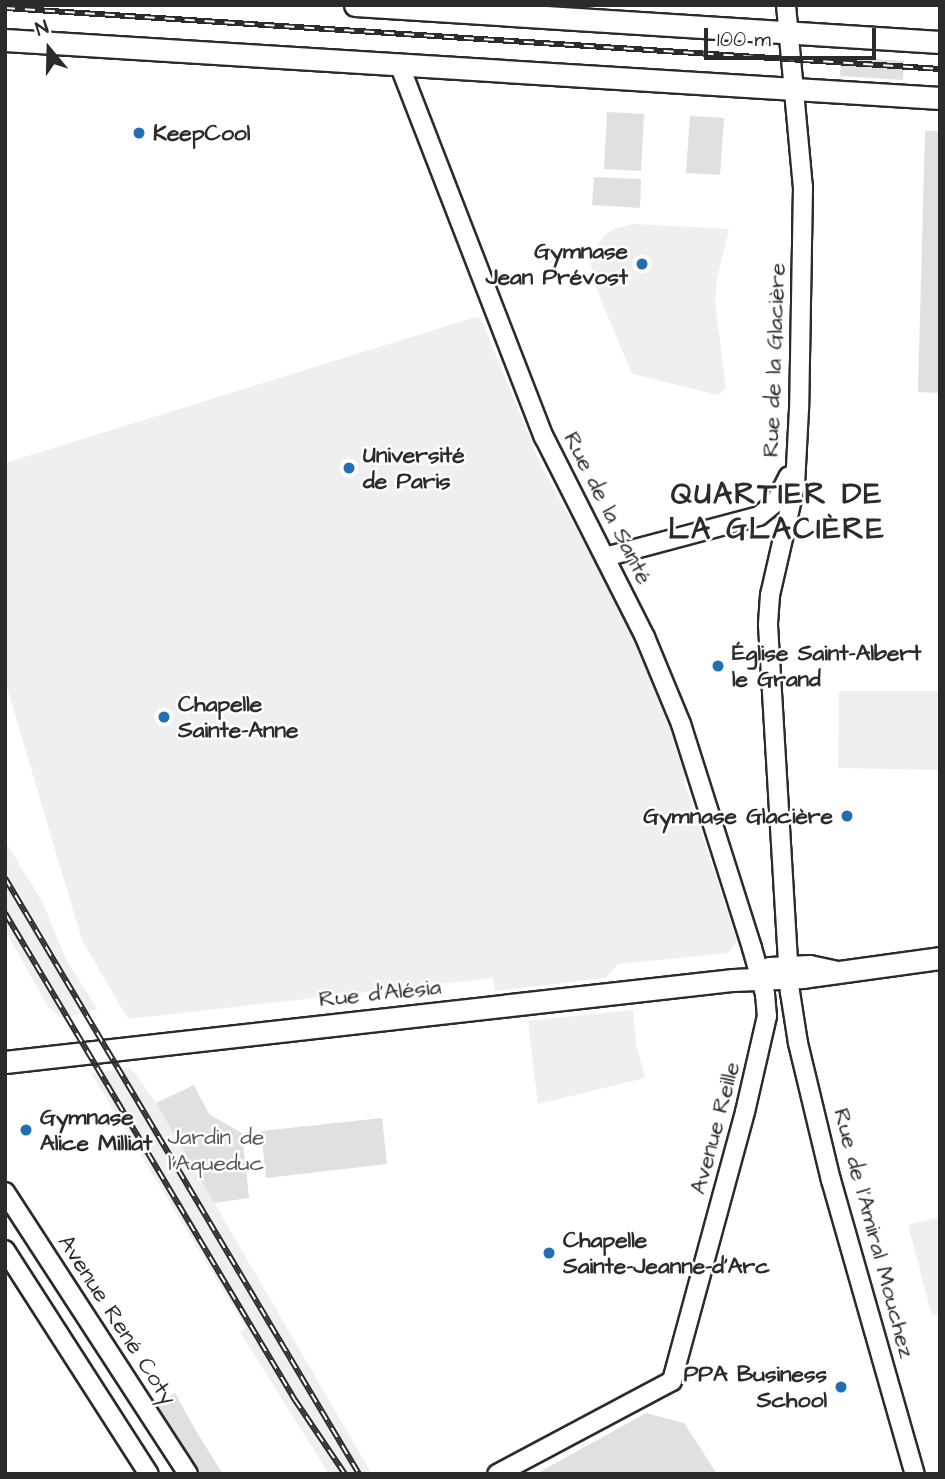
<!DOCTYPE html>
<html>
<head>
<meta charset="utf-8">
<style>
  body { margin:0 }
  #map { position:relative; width:945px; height:1479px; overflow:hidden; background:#fff; font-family:"Architects Daughter",sans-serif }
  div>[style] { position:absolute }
  .built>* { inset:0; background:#efefef }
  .green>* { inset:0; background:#e0e0e0 }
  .roads { filter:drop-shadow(2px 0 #2b2b2b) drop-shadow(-2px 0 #2b2b2b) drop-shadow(0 2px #2b2b2b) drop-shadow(0 -2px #2b2b2b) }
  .minor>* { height:18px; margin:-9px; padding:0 9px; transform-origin:9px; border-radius:9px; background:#fff }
  .major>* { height:21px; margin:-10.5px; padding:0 10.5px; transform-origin:10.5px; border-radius:10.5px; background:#fff }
  .rail>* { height:6px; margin-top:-3px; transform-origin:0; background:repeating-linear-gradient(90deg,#fff 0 10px,#2b2b2b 0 20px); box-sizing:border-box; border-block:2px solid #2b2b2b }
  .dots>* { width:19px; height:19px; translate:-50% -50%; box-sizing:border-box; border:4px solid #fff; border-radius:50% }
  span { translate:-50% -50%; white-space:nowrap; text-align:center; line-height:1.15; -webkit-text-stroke:5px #fff; paint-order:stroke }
  .poi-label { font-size:23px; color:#2b2b2b; font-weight:700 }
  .left { translate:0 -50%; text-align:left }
  .right { translate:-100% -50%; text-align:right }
  .street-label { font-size:23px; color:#2b2b2b }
  .park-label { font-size:23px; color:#585858 }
  .district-label { font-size:30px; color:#2b2b2b; font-weight:700; letter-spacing:2px }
  .frame { position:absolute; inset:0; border:7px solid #2b2b2b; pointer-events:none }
  .north { position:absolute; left:14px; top:14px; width:70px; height:70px; -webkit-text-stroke:5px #fff; paint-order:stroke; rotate:341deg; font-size:19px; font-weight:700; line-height:28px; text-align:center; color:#2b2b2b }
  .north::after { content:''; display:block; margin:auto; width:24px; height:32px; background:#2b2b2b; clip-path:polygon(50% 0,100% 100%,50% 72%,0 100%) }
  .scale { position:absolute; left:704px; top:28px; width:172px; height:32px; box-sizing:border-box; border:4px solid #2b2b2b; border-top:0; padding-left:9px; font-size:21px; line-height:24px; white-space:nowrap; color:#2b2b2b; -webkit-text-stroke:5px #fff; paint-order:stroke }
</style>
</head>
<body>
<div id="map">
  <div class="built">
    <i style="clip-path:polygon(634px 224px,729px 229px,717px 279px,715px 302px,726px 389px,718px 395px,632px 374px,594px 283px,591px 266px,596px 247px,603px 237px,613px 229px)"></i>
    <i style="clip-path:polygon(476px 317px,481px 319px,541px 465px,619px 606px,670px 725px,687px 777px,683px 778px,737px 941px,728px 953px,618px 964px,606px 978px,495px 991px,493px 978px,128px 1019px,82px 940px,5px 681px,5px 463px)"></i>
    <i style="clip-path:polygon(839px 691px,940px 691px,940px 770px,838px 768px)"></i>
    <i style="clip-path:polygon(5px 841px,42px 901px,66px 959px,97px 1009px,63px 1019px,49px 1008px,5px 930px)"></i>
    <i style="clip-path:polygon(633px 1010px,636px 1043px,645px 1078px,538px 1104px,528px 1021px)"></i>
    <i style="clip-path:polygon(131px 1068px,156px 1103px,372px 1474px,329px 1474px,240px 1332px,246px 1328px,91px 1073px)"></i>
    <i style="clip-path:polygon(940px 1217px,940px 1313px,932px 1316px,908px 1225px)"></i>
  </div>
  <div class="green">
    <i style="clip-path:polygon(841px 57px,904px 61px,903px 80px,840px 76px)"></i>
    <i style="clip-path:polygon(607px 112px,644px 114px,641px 171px,604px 169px)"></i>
    <i style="clip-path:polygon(690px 116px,724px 118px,720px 175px,686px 173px)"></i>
    <i style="clip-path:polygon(925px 131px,940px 131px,940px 393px,918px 392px)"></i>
    <i style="clip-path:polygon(594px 177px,641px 179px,640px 208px,592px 205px)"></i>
    <i style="clip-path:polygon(194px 1085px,209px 1114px,242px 1133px,249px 1198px,214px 1203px,156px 1103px)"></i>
    <i style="clip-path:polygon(382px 1118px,387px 1164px,266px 1178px,261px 1131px)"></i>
    <i style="clip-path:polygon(175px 1393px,196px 1431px,223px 1474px,201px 1474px,156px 1405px)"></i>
    <i style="clip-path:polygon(646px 1413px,684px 1423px,717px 1474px,536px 1474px)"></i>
  </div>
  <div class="roads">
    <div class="minor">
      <i style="left:786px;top:5px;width:183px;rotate:84.7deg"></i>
      <i style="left:803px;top:187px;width:222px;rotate:91deg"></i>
      <i style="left:799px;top:409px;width:77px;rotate:93deg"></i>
      <i style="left:795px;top:486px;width:112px;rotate:102.9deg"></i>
      <i style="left:770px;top:595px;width:30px;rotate:94deg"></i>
      <i style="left:768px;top:625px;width:368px;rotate:86.6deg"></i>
      <i style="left:790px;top:992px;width:52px;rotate:81.1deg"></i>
      <i style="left:798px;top:1043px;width:141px;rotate:76.5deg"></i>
      <i style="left:831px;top:1180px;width:306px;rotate:74.1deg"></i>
      <i style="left:399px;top:64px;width:400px;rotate:68.8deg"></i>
      <i style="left:544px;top:437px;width:224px;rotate:63.2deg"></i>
      <i style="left:645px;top:637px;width:94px;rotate:67.5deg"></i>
      <i style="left:681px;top:724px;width:235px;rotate:72.4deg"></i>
      <i style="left:752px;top:948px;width:48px;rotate:74.2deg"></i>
      <i style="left:765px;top:994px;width:22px;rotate:85deg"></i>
      <i style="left:767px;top:1016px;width:98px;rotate:102.9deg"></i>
      <i style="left:745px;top:1112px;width:279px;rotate:105.2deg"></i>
      <i style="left:672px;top:1381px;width:198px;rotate:152deg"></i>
      <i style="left:605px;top:557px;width:159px;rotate:-14.9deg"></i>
      <i style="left:759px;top:516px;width:21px;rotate:-39deg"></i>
      <i style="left:775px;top:503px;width:30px;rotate:-63deg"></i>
      <i style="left:760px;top:978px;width:8px;rotate:-67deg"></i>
      <i style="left:763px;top:971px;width:8px;rotate:-30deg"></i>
      <i style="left:770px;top:967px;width:40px;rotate:-2.9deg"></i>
      <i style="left:810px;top:965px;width:25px;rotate:12deg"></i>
      <i style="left:5px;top:1192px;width:336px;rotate:57deg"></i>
      <i style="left:5px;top:1250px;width:266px;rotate:57.3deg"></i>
    </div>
    <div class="major">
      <i style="left:355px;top:5px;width:586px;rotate:3.62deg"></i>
      <i style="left:5px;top:40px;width:937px;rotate:3.55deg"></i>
      <i style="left:5px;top:1062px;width:733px;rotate:-6.43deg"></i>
      <i style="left:733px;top:980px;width:70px;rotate:-2.5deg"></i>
      <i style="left:803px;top:977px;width:138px;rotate:-7.9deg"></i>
    </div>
  </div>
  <div class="rail">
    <i style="left:5px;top:8px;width:937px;rotate:3.73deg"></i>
    <i style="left:5px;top:878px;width:693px;rotate:59.29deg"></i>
    <i style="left:5px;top:913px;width:567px;rotate:59.23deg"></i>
    <i style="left:295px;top:1400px;width:89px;rotate:56deg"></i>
  </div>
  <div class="dots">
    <i style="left:139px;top:133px;background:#1f6fb2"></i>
    <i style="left:642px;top:264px;background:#1f6fb2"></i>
    <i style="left:349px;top:468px;background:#1f6fb2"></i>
    <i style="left:718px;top:666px;background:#1f6fb2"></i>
    <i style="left:164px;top:717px;background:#1f6fb2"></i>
    <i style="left:847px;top:816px;background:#1f6fb2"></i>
    <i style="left:26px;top:1130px;background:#1f6fb2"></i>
    <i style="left:549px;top:1253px;background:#1f6fb2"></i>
    <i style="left:841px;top:1387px;background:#1f6fb2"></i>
  </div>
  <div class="poi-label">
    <span class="left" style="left:153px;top:133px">KeepCool</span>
    <span class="right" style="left:628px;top:264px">Gymnase<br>Jean Prévost</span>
    <span class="left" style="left:363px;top:468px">Université<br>de Paris</span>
    <span class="left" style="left:732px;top:666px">Église Saint-Albert<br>le Grand</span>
    <span class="left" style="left:178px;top:717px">Chapelle<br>Sainte-Anne</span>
    <span class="right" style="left:833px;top:816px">Gymnase Glacière</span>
    <span class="left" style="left:40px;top:1130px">Gymnase<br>Alice Milliat</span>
    <span class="left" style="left:563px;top:1253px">Chapelle<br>Sainte-Jeanne-d'Arc</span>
    <span class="right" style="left:827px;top:1387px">PPA Business<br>School</span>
  </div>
  <div class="street-label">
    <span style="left:774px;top:360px;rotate:-88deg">Rue de la Glacière</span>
    <span style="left:608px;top:508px;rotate:63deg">Rue de la Santé</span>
    <span style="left:380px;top:993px;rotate:-6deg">Rue d'Alésia</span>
    <span style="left:715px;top:1128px;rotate:-75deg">Avenue Reille</span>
    <span style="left:874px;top:1233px;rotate:75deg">Rue de l'Amiral Mouchez</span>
    <span style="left:117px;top:1320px;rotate:57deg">Avenue René Coty</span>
  </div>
  <div class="park-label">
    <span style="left:216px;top:1150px">Jardin de<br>l’Aqueduc</span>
  </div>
  <div class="district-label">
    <span style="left:777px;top:511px">QUARTIER DE<br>LA GLACIÈRE</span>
  </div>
  <div class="frame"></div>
  <div class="north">N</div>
  <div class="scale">100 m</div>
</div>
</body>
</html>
